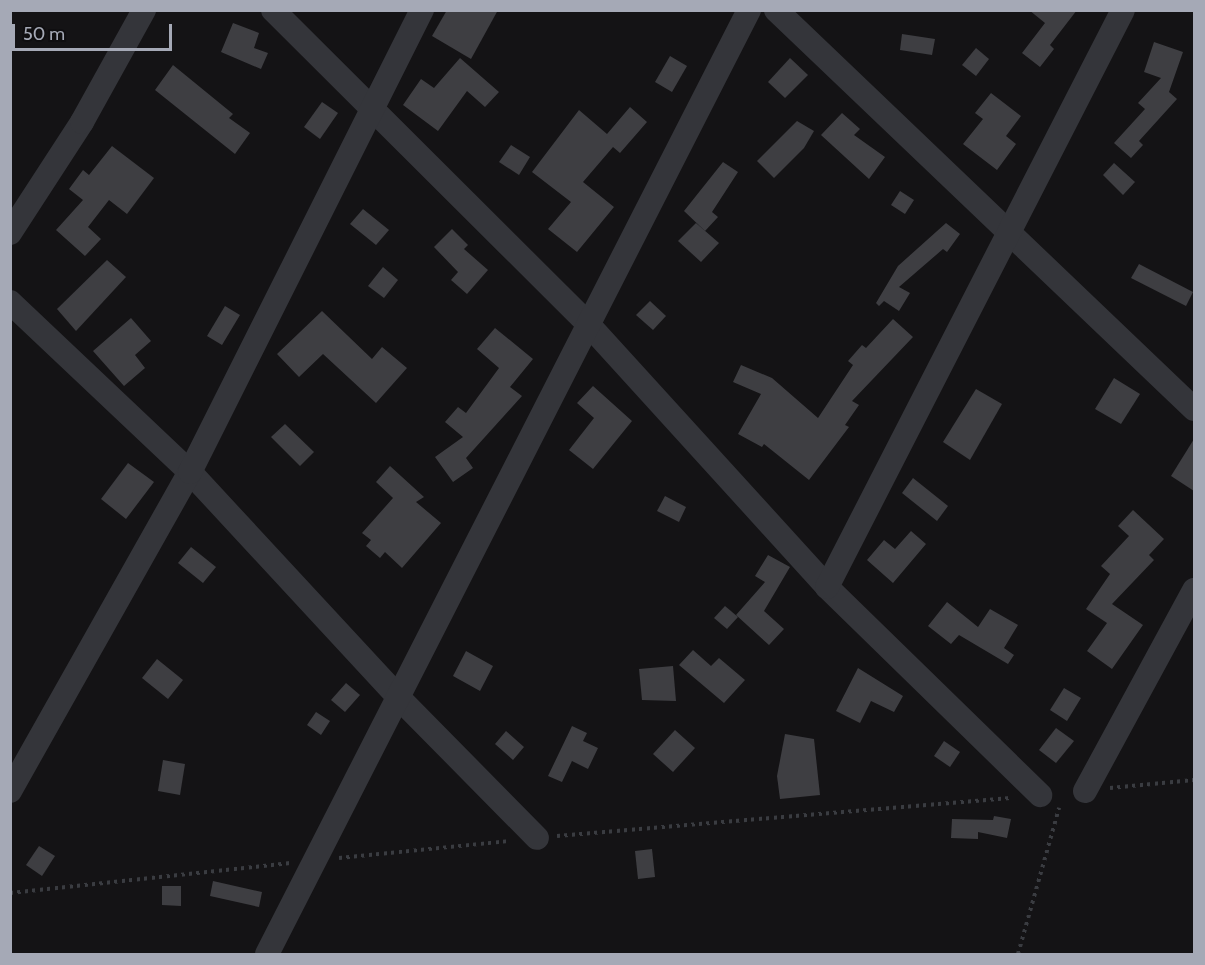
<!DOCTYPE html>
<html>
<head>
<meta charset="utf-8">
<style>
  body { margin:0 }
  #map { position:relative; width:1205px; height:965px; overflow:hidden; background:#141315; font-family:Cabin,sans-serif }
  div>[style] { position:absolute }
  .building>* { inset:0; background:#3e3e42 }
  .path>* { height:4px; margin-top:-2px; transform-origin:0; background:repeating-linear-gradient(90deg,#3a3c41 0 3px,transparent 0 7.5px) }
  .minor>* { height:24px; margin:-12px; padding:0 12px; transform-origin:12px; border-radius:12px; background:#34353a }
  span { translate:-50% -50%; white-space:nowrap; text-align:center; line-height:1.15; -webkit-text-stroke:4.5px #0f0e10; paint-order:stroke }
  .frame { position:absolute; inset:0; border:12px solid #a5a9b6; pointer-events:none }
  .scale { position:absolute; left:12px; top:24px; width:160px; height:27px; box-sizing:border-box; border:3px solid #a5a9b6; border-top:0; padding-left:8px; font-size:18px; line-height:21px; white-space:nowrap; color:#a5a9b6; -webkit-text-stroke:4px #0f0e10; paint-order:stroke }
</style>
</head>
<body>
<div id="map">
  <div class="building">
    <i style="clip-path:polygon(447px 10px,498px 10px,471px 59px,432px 36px)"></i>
    <i style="clip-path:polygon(1029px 10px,1077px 10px,1050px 45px,1054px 49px,1040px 67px,1022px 53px,1045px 23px)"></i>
    <i style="clip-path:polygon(233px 23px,259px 33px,254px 48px,268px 53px,261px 69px,221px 52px)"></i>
    <i style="clip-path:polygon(902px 34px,935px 39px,932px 55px,900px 50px)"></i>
    <i style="clip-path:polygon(1154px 42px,1183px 52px,1169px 92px,1177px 99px,1139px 141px,1143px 145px,1131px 158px,1114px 143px,1145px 109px,1138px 103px,1161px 78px,1144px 72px)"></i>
    <i style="clip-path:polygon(976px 48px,989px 59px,976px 76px,962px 65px)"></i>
    <i style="clip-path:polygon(670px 56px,687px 66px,672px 92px,655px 82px)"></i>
    <i style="clip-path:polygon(460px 58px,499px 92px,485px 107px,467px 91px,438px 131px,403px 105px,421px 79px,434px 88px)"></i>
    <i style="clip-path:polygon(790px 58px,808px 75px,785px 98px,768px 82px)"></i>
    <i style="clip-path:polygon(173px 65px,233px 114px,229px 118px,250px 133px,235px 154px,155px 90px)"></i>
    <i style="clip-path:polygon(991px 93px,1021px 116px,1006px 136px,1016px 144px,997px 170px,963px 144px,983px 119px,975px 113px)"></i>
    <i style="clip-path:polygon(322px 102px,338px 113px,320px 139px,304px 127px)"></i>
    <i style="clip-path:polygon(630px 107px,647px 122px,620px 153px,613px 147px,583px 182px,614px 207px,577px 252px,548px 229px,571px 202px,532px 172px,579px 110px,607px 134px)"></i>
    <i style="clip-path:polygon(842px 113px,860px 129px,854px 135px,885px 157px,869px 179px,821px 135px)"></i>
    <i style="clip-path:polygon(797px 121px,814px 131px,804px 148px,774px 178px,757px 161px)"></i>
    <i style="clip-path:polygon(511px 145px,530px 157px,519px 175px,499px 162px)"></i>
    <i style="clip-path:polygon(112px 146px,154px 178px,127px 214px,109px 200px,88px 227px,101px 239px,85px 256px,56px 230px,83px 200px,69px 189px,83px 170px,89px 175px)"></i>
    <i style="clip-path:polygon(723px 162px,738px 172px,712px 212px,718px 217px,705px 231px,684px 211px)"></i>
    <i style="clip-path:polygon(1114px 163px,1135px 182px,1123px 195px,1103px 175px)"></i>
    <i style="clip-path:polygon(900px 191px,914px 200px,905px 214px,891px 205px)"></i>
    <i style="clip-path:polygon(363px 209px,389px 230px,376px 245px,350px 224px)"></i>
    <i style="clip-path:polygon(696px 223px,719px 243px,701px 262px,678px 241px)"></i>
    <i style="clip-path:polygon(946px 223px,960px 234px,947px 252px,943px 249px,899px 287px,910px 293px,899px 311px,884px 301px,879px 306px,876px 303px,898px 266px)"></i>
    <i style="clip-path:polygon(452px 229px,468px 245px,464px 249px,488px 270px,467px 294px,451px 280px,458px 272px,434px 247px)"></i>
    <i style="clip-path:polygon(107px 260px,126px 277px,76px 331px,57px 309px)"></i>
    <i style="clip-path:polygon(1139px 264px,1193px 292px,1186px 306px,1131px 278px)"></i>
    <i style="clip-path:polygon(383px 267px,398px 280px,384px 298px,368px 286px)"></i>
    <i style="clip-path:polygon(650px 301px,666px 316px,653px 330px,636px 315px)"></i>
    <i style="clip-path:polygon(225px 306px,240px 315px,222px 345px,207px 336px)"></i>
    <i style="clip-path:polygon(322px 311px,372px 359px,382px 347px,407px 368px,376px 403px,323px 354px,299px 377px,277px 354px)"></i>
    <i style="clip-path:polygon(131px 318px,151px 341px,135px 355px,145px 368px,124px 386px,93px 351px)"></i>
    <i style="clip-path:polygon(893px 319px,913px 337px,852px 401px,859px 405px,845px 425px,849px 427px,809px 480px,764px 444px,762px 447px,738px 434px,761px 394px,733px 382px,741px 365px,772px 378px,818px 418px,853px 365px,848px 361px,862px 345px,866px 348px)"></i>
    <i style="clip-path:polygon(495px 328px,533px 359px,510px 387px,522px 396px,466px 458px,473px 468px,453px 482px,435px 457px,463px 437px,445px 422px,458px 407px,466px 413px,499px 368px,477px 349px)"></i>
    <i style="clip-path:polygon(1114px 378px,1140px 394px,1121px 424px,1095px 409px)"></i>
    <i style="clip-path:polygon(593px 386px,632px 421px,593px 469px,569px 450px,594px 418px,577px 403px)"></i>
    <i style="clip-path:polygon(976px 389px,1002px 404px,970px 460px,943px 442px)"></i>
    <i style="clip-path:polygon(285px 424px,314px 452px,300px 466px,271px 437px)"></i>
    <i style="clip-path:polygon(1194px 439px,1194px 491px,1171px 476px)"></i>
    <i style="clip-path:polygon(128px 463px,154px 482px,126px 519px,101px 499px)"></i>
    <i style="clip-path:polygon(390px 466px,424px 497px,416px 502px,441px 523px,402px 568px,385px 552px,380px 558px,366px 546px,371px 540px,362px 533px,393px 498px,376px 482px)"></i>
    <i style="clip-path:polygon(913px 478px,948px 506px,937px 521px,902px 493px)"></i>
    <i style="clip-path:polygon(665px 496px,686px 507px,679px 522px,657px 511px)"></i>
    <i style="clip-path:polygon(1133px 510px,1164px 539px,1149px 555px,1154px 560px,1112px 604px,1143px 625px,1112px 669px,1087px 651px,1107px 623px,1086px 609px,1110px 574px,1101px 566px,1129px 536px,1118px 526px)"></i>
    <i style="clip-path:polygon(911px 531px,926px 544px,893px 583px,867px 560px,884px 540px,895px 549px)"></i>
    <i style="clip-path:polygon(191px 547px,216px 567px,203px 583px,178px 563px)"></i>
    <i style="clip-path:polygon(768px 555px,790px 567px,764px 611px,784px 629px,769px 645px,736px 615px,765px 582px,755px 576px)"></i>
    <i style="clip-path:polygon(947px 602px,978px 627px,990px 609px,1018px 625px,1004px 648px,1014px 655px,1008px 664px,959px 635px,951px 644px,928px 626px)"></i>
    <i style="clip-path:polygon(725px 606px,738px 617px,727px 629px,714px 618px)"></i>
    <i style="clip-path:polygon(693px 650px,711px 666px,719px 658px,745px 680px,724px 703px,679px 665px)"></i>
    <i style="clip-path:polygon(466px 651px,493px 666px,480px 691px,453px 676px)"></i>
    <i style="clip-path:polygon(157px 659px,183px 680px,168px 699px,142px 678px)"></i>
    <i style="clip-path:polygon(673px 666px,676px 701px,642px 700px,639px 669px)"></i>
    <i style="clip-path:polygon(858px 668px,903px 696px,894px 712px,871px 701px,860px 723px,836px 711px)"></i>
    <i style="clip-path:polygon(346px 683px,360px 695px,345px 712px,331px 700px)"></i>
    <i style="clip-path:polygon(1064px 688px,1081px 698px,1067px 721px,1050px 710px)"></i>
    <i style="clip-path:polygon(316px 712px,330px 721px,321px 735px,307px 725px)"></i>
    <i style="clip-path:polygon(572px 726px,587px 733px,583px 741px,598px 748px,588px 769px,572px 761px,562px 782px,548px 776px)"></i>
    <i style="clip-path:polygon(1056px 728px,1074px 741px,1056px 763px,1039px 750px)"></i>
    <i style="clip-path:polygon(675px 730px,695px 748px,673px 772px,653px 754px)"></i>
    <i style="clip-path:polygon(506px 731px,524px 747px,513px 760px,495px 744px)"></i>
    <i style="clip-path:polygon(785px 734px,814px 739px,820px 795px,780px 799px,777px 776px)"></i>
    <i style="clip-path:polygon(944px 741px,960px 752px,950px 767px,934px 756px)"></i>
    <i style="clip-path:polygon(163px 760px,185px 764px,180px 795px,158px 791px)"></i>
    <i style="clip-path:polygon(994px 816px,1011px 819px,1007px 838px,978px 832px,978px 839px,951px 838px,952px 819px,993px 820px)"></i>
    <i style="clip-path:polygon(39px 846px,55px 856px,42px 876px,26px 865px)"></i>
    <i style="clip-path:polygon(652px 849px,655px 877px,638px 879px,635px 851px)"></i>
    <i style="clip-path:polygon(213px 881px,262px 892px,259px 907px,210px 896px)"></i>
    <i style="clip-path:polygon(162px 886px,181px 886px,181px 906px,162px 905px)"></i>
  </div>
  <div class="path">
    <i style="left:1110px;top:788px;width:84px;rotate:-5.4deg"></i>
    <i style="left:557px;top:836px;width:455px;rotate:-4.8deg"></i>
    <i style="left:339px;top:858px;width:170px;rotate:-5.7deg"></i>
    <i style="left:10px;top:893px;width:282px;rotate:-6.1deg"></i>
    <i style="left:1018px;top:954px;width:152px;rotate:-74.3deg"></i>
  </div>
  <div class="minor">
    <i style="left:273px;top:10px;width:446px;rotate:44.9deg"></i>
    <i style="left:589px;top:325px;width:354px;rotate:47.7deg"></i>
    <i style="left:827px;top:587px;width:298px;rotate:44.3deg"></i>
    <i style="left:776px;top:10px;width:578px;rotate:43.67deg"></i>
    <i style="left:10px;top:233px;width:132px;rotate:-57deg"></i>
    <i style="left:82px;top:122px;width:128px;rotate:-61deg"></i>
    <i style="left:10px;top:302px;width:248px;rotate:43.4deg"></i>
    <i style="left:190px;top:472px;width:309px;rotate:47.2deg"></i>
    <i style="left:400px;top:699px;width:195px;rotate:45.4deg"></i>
    <i style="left:827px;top:587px;width:648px;rotate:-62.84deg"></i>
    <i style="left:10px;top:791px;width:366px;rotate:-60.6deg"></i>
    <i style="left:190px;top:472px;width:517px;rotate:-63.34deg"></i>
    <i style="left:1085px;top:791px;width:229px;rotate:-61.5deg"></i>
    <i style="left:267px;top:954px;width:1060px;rotate:-62.95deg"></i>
  </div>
  <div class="frame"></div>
  <div class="scale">50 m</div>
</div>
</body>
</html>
